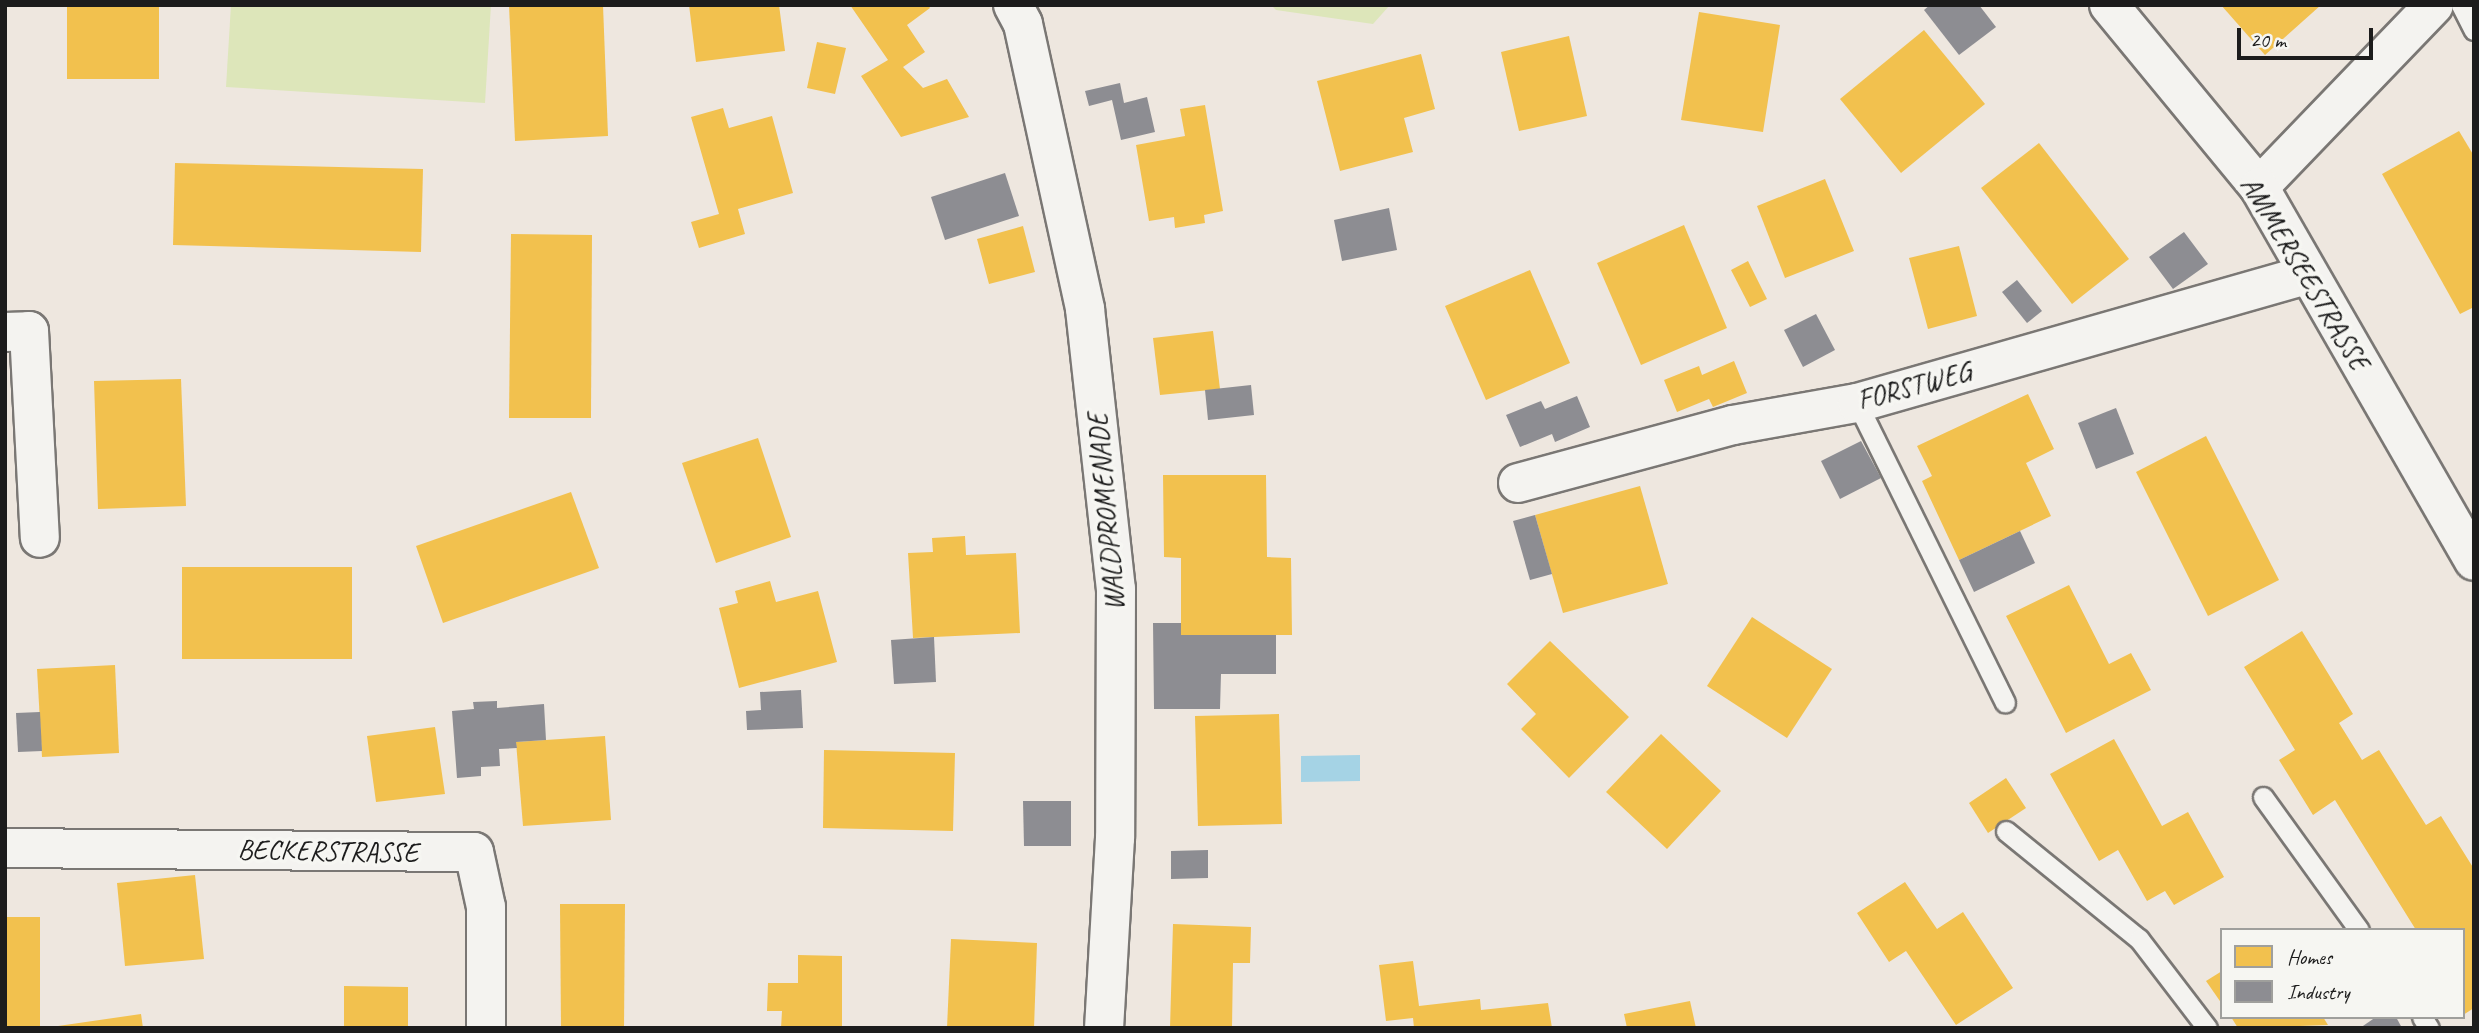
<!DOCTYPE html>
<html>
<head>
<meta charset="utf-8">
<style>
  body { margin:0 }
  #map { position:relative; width:2479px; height:1033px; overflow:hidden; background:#eee7df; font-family:Caveat,sans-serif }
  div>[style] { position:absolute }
  .green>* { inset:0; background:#dde6ba }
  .water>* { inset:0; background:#a5d3e5 }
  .homes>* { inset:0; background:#f2c14e }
  .industry>* { inset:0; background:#8d8d92 }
  .roads { filter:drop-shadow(2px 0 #7a7774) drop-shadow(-2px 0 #7a7774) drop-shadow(0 2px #7a7774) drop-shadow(0 -2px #7a7774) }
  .service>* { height:19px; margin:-9.5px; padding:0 9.5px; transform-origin:9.5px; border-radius:9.5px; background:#f4f3f0 }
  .minor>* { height:38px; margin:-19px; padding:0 19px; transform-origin:19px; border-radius:19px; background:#f4f3f0 }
  .secondary>* { height:38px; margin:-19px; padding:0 19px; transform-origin:19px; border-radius:19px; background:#f4f3f0 }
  span { translate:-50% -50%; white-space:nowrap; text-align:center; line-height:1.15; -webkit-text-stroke:7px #f6f6f2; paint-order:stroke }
  .street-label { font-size:28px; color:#1c1c1c }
  .frame { position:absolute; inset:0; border:7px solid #1c1c1c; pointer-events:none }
  .legend { position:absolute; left:2220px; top:928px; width:245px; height:91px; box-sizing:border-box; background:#f6f6f2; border:2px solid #9f9f9c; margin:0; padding:9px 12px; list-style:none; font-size:21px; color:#1c1c1c }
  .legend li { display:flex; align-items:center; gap:14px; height:35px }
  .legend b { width:35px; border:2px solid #9f9f9c }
  .scale { position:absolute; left:2237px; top:28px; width:136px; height:32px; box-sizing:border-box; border:4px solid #1c1c1c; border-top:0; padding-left:9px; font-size:21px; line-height:24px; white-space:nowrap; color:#1c1c1c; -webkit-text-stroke:5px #f6f6f2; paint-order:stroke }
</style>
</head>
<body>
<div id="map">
  <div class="green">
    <i style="clip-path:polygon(231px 5px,491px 5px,485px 103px,226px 87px)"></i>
    <i style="clip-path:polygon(1271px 5px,1390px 5px,1373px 24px,1276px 10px)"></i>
  </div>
  <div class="water">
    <i style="clip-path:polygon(1360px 755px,1360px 781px,1301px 782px,1301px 756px)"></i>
  </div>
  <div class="homes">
    <i style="clip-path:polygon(67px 5px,159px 5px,159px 79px,67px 79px)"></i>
    <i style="clip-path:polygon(509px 5px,603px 5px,608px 136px,515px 141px)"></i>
    <i style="clip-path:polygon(689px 5px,779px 5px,785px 51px,696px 62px)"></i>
    <i style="clip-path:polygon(850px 5px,928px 5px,930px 8px,907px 25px,925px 52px,903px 67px,923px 88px,947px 79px,969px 117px,901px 137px,861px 76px,888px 60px)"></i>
    <i style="clip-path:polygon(2221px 5px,2321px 5px,2265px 55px)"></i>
    <i style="clip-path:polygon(1699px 12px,1780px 25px,1763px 132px,1681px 120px)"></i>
    <i style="clip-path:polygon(1924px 30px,1985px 104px,1901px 173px,1840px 99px)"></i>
    <i style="clip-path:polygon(1569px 36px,1587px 116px,1519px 131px,1501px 52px)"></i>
    <i style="clip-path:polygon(817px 42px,846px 48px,835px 94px,807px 88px)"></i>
    <i style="clip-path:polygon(1421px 54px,1435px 109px,1404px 118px,1413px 152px,1340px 171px,1317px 81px)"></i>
    <i style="clip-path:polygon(1205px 105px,1223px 211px,1204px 215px,1205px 223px,1175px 228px,1174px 217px,1149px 221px,1136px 145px,1185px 136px,1180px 109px)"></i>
    <i style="clip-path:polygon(723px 108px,729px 128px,772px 116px,793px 193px,738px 209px,745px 234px,699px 248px,691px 222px,719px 214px,691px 117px)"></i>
    <i style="clip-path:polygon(2459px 131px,2474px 156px,2474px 307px,2460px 314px,2382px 174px)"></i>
    <i style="clip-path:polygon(2039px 143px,2129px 259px,2072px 304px,1981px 188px)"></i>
    <i style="clip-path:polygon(175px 163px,423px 169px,421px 252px,173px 245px)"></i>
    <i style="clip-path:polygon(1825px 179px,1854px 251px,1785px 278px,1757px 206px)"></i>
    <i style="clip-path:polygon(1684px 225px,1727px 328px,1641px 365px,1597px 263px)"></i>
    <i style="clip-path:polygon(1023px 226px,1035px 272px,989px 284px,977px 239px)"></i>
    <i style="clip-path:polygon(511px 234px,592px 235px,591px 418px,509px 418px)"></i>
    <i style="clip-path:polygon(1959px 246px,1977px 316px,1928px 329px,1909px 258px)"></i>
    <i style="clip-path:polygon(1748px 261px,1767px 299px,1750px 307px,1731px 270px)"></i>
    <i style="clip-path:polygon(1530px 270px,1570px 363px,1486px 400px,1445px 306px)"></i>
    <i style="clip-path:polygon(1213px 331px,1220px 389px,1160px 395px,1153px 338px)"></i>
    <i style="clip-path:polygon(1734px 361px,1747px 393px,1713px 407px,1709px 399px,1677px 412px,1664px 380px,1699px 366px,1702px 375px)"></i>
    <i style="clip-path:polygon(181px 379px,186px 506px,98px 509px,94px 381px)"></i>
    <i style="clip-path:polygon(2028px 394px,2054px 449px,2026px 463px,2051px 516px,1959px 560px,1922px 481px,1932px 476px,1917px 446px)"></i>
    <i style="clip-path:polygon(2206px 436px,2279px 580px,2208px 616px,2136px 472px)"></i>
    <i style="clip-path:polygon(758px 438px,791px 537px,716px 563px,682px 463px)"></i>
    <i style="clip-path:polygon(1163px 475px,1266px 475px,1267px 557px,1291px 558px,1292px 635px,1181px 635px,1181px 558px,1164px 557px)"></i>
    <i style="clip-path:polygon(1640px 486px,1668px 584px,1563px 613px,1535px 515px)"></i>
    <i style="clip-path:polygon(571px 492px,599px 568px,443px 623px,416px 546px)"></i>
    <i style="clip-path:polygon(965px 536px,966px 555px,1016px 553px,1020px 633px,913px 638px,908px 553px,933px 552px,932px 538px)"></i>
    <i style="clip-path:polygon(182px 567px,352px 567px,352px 659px,182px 659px)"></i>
    <i style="clip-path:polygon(770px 581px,776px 602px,818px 591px,837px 662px,739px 688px,719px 608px,738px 603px,735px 591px)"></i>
    <i style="clip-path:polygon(2069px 585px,2109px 664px,2131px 653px,2151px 690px,2066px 733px,2006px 616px)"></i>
    <i style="clip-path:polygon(1752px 617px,1832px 669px,1787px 738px,1707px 686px)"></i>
    <i style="clip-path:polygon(2302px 631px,2353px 714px,2339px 723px,2362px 760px,2379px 750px,2426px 825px,2441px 816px,2474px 869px,2474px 1008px,2463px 1015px,2463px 930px,2416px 930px,2335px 800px,2313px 815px,2279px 760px,2295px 750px,2244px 667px)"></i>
    <i style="clip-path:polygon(1550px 641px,1629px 717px,1569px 778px,1521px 729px,1536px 714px,1507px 684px)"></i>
    <i style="clip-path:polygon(115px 665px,119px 753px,42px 757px,37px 669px)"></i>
    <i style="clip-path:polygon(1279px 714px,1282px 824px,1198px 826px,1195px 716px)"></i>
    <i style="clip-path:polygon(435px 727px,445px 794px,376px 802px,367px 736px)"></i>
    <i style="clip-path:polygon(1661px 734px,1721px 791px,1667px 849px,1606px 792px)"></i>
    <i style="clip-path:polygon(605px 736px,611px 820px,523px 826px,516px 742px)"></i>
    <i style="clip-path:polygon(2114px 739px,2162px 826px,2188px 812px,2224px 877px,2174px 905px,2165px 891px,2147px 901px,2118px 850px,2099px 861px,2050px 774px)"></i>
    <i style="clip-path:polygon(824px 750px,955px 753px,953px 831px,823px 828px)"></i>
    <i style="clip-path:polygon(2006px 778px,2026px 808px,1988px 833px,1969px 803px)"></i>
    <i style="clip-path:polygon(195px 875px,204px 959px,125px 966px,117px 883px)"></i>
    <i style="clip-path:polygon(1905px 882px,1937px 929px,1963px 912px,2013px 988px,1956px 1025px,1906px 951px,1889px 962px,1857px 913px)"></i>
    <i style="clip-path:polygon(560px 904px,625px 904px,624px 1028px,561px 1028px)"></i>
    <i style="clip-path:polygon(5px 917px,40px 917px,40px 1028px,5px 1028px)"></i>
    <i style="clip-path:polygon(1173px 924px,1251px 927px,1250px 963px,1233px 963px,1232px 1028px,1170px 1028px)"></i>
    <i style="clip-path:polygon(951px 939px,1037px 943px,1034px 1028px,947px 1028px)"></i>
    <i style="clip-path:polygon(798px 955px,842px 956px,842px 1028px,781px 1028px,782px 1011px,767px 1011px,768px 983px,798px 983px)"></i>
    <i style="clip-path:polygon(1413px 961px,1419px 1006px,1480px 999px,1481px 1010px,1548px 1003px,1552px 1028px,1414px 1028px,1413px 1018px,1386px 1021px,1379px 965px)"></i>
    <i style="clip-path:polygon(2222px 971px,2222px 1004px,2206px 981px)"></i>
    <i style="clip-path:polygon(344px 986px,408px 987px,408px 1028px,344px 1028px)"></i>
    <i style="clip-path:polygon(1690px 1001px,1696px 1028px,1627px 1028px,1624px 1014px)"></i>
    <i style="clip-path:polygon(141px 1014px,143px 1028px,58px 1028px,58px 1026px)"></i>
    <i style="clip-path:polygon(2231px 1017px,2323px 1017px,2328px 1025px,2238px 1028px)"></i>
  </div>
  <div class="industry">
    <i style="clip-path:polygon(1930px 5px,1979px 5px,1996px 27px,1959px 55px,1924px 10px)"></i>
    <i style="clip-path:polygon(1120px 83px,1124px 103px,1147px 97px,1155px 132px,1121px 140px,1112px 100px,1089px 106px,1085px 91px)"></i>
    <i style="clip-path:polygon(1005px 173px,1019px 216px,945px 240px,931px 197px)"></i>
    <i style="clip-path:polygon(1389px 208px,1397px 250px,1342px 261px,1334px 220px)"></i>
    <i style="clip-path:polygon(2184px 232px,2208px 264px,2173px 289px,2149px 257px)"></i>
    <i style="clip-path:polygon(2017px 280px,2042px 311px,2027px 323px,2002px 292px)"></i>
    <i style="clip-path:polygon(1816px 314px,1835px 350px,1803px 367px,1784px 330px)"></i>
    <i style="clip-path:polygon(1251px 385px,1254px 415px,1208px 420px,1205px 390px)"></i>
    <i style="clip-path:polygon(1577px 396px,1590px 427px,1555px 442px,1552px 434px,1520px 447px,1506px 415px,1541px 401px,1545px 409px)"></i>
    <i style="clip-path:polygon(2116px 408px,2134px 454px,2096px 469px,2078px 423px)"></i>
    <i style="clip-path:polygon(1861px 441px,1881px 478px,1840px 499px,1821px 461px)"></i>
    <i style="clip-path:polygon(1535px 515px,1552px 574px,1530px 580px,1513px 521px)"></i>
    <i style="clip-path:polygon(2020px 531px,2035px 563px,1974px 592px,1959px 560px)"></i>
    <i style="clip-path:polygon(1153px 623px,1181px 623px,1181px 635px,1276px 635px,1276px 674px,1221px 674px,1220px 709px,1154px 709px)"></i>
    <i style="clip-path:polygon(934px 637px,936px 682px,894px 684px,891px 640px)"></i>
    <i style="clip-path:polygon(801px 690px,803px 728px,747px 730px,746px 711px,761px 710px,760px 692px)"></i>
    <i style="clip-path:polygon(497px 701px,497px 708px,544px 704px,546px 740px,516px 742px,517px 748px,499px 749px,500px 766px,481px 767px,481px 776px,457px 778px,452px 711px,474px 709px,473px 702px)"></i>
    <i style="clip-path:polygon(40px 712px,42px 751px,18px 752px,16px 713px)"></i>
    <i style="clip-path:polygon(1023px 801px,1071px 801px,1071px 846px,1024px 846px)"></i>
    <i style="clip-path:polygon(1208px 850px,1208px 878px,1171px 879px,1171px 851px)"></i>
    <i style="clip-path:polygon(2376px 1017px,2396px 1017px,2402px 1028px,2360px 1028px)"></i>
  </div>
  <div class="roads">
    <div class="service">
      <i style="left:2461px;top:5px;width:28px;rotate:63deg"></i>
      <i style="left:1857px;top:403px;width:334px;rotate:63.7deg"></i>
      <i style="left:2263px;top:797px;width:164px;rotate:54.2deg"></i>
      <i style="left:2006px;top:831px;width:171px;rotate:39.1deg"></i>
      <i style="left:2139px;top:939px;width:112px;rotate:52.6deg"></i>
      <i style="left:2422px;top:1017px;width:13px;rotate:58deg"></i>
    </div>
    <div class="minor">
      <i style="left:1013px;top:5px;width:21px;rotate:62deg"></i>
      <i style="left:1023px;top:24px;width:292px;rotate:77.7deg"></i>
      <i style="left:1085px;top:309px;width:282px;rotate:83.7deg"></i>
      <i style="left:1116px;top:589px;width:249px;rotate:90.2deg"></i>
      <i style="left:1115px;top:838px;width:190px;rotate:93.3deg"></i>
      <i style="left:2259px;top:187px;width:252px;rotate:-46.1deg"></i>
      <i style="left:5px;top:332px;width:24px;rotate:-2deg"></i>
      <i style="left:29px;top:331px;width:207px;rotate:87deg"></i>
      <i style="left:1518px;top:483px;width:223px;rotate:-15.1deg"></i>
      <i style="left:1733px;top:425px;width:126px;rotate:-10.1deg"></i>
      <i style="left:1857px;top:403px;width:468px;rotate:-15.9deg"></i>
      <i style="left:5px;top:848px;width:469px;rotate:0.5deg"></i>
      <i style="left:474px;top:852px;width:56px;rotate:77.7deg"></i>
      <i style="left:486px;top:907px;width:121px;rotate:90deg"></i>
    </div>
    <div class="secondary">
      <i style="left:2109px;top:5px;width:236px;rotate:50.5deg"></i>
      <i style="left:2259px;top:187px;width:431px;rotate:60.1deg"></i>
    </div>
  </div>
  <div class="street-label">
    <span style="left:2305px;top:273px;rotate:59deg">AMMERSEESTRASSE</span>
    <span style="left:1914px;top:386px;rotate:-15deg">FORSTWEG</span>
    <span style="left:1106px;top:512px;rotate:-95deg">WALDPROMENADE</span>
    <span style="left:328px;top:851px;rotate:1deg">BECKERSTRASSE</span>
  </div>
  <div class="frame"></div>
  <ul class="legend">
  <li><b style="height:19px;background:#f2c14e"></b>Homes</li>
  <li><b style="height:19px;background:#8d8d92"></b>Industry</li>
  </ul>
  <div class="scale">20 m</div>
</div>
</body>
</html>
